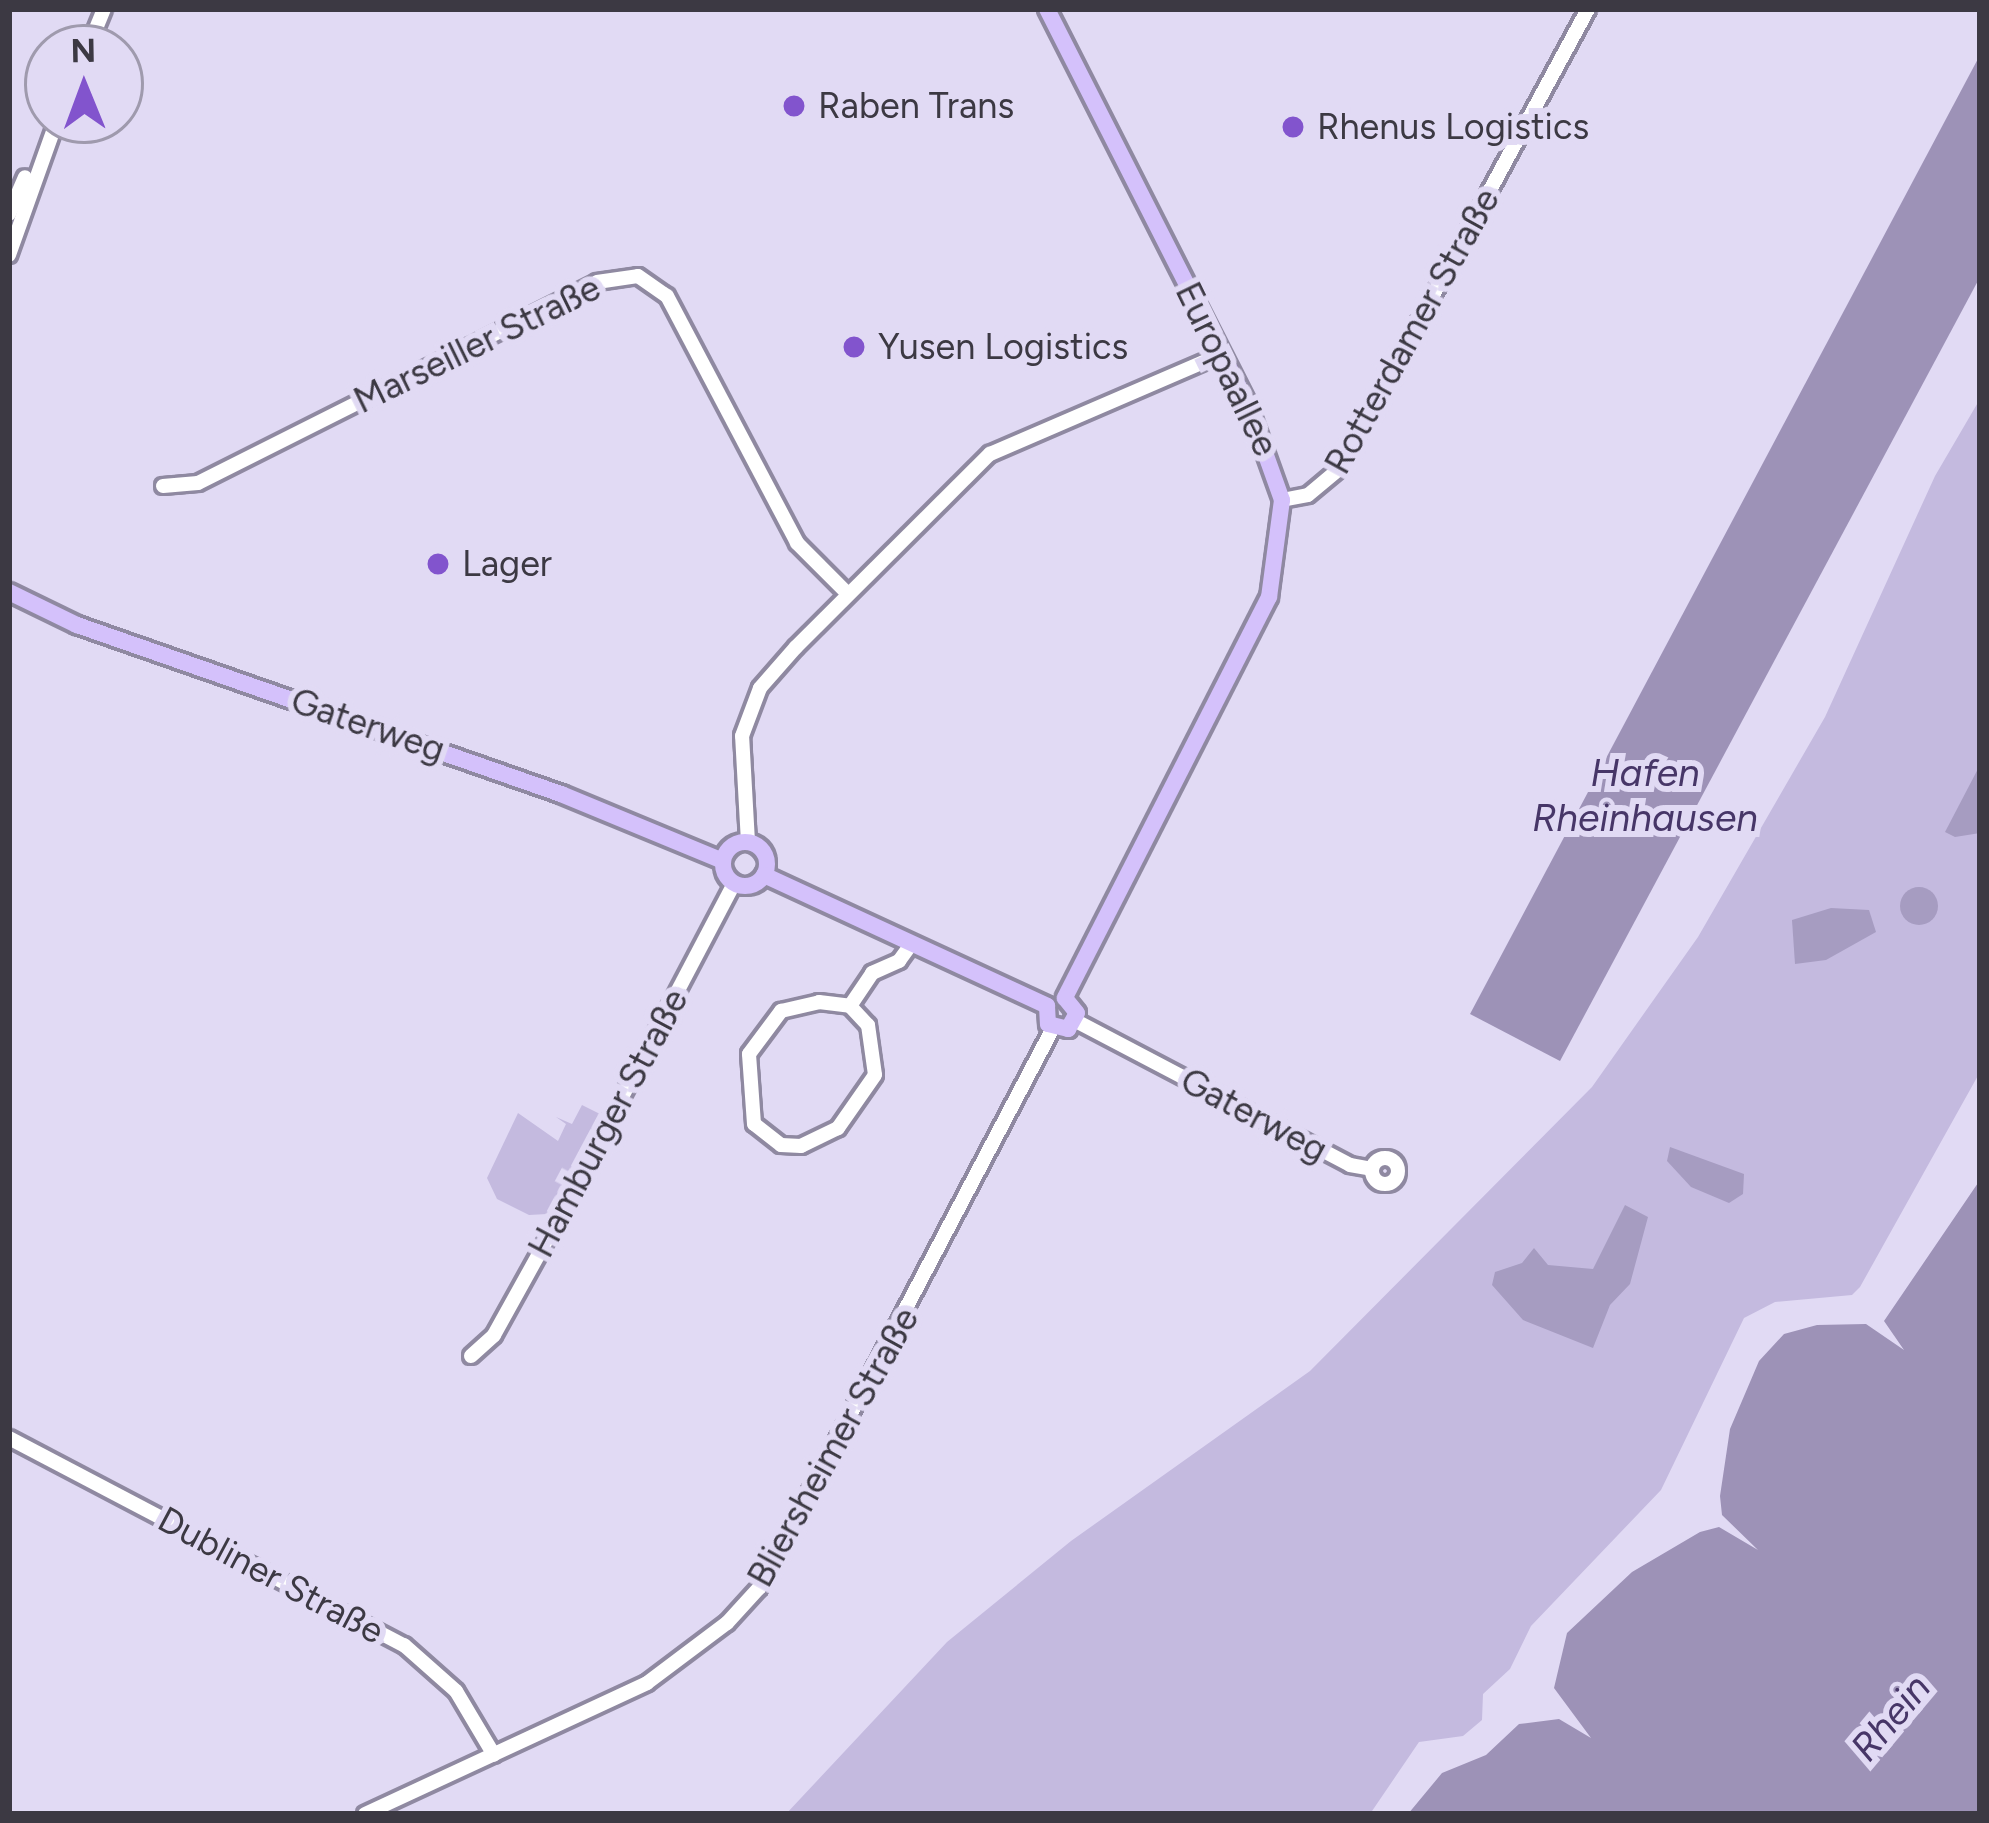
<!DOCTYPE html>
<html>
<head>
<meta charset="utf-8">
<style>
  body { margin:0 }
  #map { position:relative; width:1989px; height:1823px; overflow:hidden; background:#e1daf4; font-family:Figtree,sans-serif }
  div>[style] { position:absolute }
  .green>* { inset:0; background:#c4badf }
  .forest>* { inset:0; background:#a69cc1 }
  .round { border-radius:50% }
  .water>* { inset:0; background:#9d92b7 }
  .roads { filter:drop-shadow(3px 0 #8f89a1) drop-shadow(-3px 0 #8f89a1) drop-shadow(0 3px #8f89a1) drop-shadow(0 -3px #8f89a1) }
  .minor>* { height:14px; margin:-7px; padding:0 7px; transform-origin:7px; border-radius:7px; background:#fff }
  .minor>.ring { margin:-7px; padding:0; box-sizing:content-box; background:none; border:14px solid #fff; border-radius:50% }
  .major>* { height:16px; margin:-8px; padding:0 8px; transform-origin:8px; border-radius:8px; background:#d4c1fb }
  .major>.ring { margin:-8px; padding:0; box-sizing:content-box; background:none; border:16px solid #d4c1fb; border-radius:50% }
  .dots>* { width:33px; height:33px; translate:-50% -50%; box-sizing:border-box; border:6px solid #e1daf4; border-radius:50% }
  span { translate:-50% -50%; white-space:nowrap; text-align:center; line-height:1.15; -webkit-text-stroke:12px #e1daf4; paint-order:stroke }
  .poi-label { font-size:36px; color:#3c3943 }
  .left { translate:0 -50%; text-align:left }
  .street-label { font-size:36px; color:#3c3943 }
  .water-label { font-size:39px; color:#473668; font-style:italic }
  .frame { position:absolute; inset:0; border:12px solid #3c3943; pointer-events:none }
  .north { position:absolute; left:24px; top:24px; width:120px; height:120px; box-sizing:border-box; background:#e1daf4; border:3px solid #9f9aad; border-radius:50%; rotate:359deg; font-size:33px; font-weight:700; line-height:48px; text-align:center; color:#3c3943 }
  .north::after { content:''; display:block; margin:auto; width:42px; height:54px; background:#8254cd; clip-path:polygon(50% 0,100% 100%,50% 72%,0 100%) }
</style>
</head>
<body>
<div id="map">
  <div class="green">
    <i style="clip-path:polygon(1980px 399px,1980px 1072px,1860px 1287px,1852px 1295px,1775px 1302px,1744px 1318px,1661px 1490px,1531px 1626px,1510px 1669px,1483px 1694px,1482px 1720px,1463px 1736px,1419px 1742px,1370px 1814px,786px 1814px,947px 1642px,1071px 1541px,1310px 1371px,1592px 1087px,1698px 937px,1825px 717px,1935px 476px)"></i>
    <i style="clip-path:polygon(582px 1105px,600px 1114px,547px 1214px,529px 1215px,497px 1199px,487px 1178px,518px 1113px,558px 1141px,566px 1124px,556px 1117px,572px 1124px)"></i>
  </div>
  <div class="forest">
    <i style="clip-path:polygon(1980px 765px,1980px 833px,1955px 837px,1945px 832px)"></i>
    <i class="round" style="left:1900px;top:887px;width:38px;height:38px"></i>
    <i style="clip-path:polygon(1831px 908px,1869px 910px,1876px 932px,1826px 960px,1795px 964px,1792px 920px)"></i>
    <i style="clip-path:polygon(1670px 1147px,1744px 1174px,1743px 1194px,1729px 1203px,1691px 1187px,1667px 1161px)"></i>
    <i style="clip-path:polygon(1625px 1205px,1648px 1217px,1630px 1284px,1610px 1305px,1593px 1348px,1523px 1320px,1492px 1285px,1495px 1272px,1522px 1263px,1534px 1248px,1548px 1265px,1593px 1269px)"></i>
  </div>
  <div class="water">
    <i style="clip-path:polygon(1980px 55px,1980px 277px,1560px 1061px,1470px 1014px)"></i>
    <i style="clip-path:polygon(1980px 1180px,1980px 1814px,1408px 1814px,1442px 1773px,1486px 1755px,1519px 1724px,1559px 1719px,1591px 1738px,1554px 1688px,1567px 1633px,1632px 1572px,1700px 1532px,1719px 1527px,1758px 1550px,1722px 1515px,1720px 1496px,1730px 1429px,1759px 1361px,1784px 1334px,1817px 1325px,1866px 1324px,1904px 1350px,1884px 1321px)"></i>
  </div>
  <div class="roads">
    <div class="minor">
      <i style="left:88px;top:48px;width:42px;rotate:-67.7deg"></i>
      <i style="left:9px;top:214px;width:40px;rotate:-66.6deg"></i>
      <i style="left:9px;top:255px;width:143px;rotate:-70.4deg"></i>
      <i style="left:163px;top:486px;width:35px;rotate:-5deg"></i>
      <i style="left:198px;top:483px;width:447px;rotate:-26.7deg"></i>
      <i style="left:597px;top:282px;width:41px;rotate:-8.3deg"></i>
      <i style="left:638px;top:276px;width:35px;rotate:35deg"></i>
      <i style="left:667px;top:296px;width:279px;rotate:62.2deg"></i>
      <i style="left:797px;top:543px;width:72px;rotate:45deg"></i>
      <i style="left:1282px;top:500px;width:26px;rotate:-11deg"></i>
      <i style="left:1308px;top:495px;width:40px;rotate:-40deg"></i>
      <i style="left:1339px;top:469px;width:523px;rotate:-61.57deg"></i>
      <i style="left:748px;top:842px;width:106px;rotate:-93.2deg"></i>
      <i style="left:742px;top:736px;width:51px;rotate:-69.4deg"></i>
      <i style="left:760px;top:688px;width:55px;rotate:-48.7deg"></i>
      <i style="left:796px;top:647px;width:274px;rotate:-44.9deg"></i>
      <i style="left:990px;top:454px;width:253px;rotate:-23.3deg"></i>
      <i style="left:819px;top:1002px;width:31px;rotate:7deg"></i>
      <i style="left:850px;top:1006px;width:26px;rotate:47deg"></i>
      <i style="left:868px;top:1025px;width:50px;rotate:82deg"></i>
      <i style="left:875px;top:1075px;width:65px;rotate:124.9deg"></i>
      <i style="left:838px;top:1128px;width:41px;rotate:154.1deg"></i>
      <i style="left:801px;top:1146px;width:20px;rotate:-177deg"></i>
      <i style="left:781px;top:1145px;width:34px;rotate:-142deg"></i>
      <i style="left:754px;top:1124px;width:70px;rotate:-94.1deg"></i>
      <i style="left:749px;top:1054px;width:54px;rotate:-53.3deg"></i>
      <i style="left:781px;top:1011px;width:39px;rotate:-13deg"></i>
      <i style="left:850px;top:1006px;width:40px;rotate:-56deg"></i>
      <i style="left:872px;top:973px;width:30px;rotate:-24deg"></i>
      <i style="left:899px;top:961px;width:22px;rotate:-54deg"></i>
      <i style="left:1076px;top:1021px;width:310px;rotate:27.7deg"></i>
      <i style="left:1350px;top:1165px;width:22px;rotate:10deg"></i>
      <i class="ring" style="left:1372px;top:1158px;width:12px;height:12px"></i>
      <i style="left:471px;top:1356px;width:31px;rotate:-42deg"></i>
      <i style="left:494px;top:1335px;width:115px;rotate:-61deg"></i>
      <i style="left:550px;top:1234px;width:396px;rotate:-62.3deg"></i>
      <i style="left:9px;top:1438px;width:446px;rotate:27.7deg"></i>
      <i style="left:404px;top:1645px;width:69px;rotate:41.5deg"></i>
      <i style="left:456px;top:1691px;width:74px;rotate:59.3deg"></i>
      <i style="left:365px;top:1814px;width:311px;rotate:-24.9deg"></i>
      <i style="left:647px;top:1683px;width:100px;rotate:-36.9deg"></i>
      <i style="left:727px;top:1623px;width:47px;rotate:-47.6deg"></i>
      <i style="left:759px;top:1588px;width:632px;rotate:-62.3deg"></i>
    </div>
    <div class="major">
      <i style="left:1047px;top:9px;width:444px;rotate:63.1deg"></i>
      <i style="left:1248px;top:405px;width:101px;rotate:70.3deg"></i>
      <i style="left:1282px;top:500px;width:98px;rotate:97.6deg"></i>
      <i style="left:1269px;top:597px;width:450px;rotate:117deg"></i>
      <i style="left:9px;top:592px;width:76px;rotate:25.9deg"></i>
      <i style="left:77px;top:625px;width:513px;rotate:19.25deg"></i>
      <i style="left:561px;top:794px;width:175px;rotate:22.5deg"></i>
      <i class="ring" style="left:723px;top:842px;width:28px;height:28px"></i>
      <i style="left:764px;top:875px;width:312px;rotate:24.8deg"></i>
      <i style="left:1047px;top:1006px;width:18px;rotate:87deg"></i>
      <i style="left:1048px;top:1024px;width:21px;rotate:14deg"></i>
      <i style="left:1068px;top:1029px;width:18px;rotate:-61deg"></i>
      <i style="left:1077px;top:1013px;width:19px;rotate:-129deg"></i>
    </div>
  </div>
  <div class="dots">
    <i style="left:794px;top:106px;background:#8254cd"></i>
    <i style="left:1293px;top:127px;background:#8254cd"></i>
    <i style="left:854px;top:347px;background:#8254cd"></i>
    <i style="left:438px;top:564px;background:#8254cd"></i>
  </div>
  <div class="poi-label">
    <span class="left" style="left:818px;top:106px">Raben Trans</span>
    <span class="left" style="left:1317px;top:127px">Rhenus Logistics</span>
    <span class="left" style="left:878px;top:347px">Yusen Logistics</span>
    <span class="left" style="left:462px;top:564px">Lager</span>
  </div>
  <div class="street-label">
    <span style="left:1412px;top:331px;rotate:-61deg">Rotterdamer Straße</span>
    <span style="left:477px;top:344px;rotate:-26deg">Marseiller Straße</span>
    <span style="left:1227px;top:369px;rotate:64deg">Europaallee</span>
    <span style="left:368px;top:725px;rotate:19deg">Gaterweg</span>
    <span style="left:1254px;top:1115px;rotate:28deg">Gaterweg</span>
    <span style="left:608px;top:1123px;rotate:-62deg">Hamburger Straße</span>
    <span style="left:833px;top:1447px;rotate:-61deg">Bliersheimer Straße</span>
    <span style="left:271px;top:1575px;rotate:28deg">Dubliner Straße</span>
  </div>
  <div class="water-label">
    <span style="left:1645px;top:796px">Hafen<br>Rheinhausen</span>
    <span style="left:1891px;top:1718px;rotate:-50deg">Rhein</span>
  </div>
  <div class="frame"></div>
  <div class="north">N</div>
</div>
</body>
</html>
